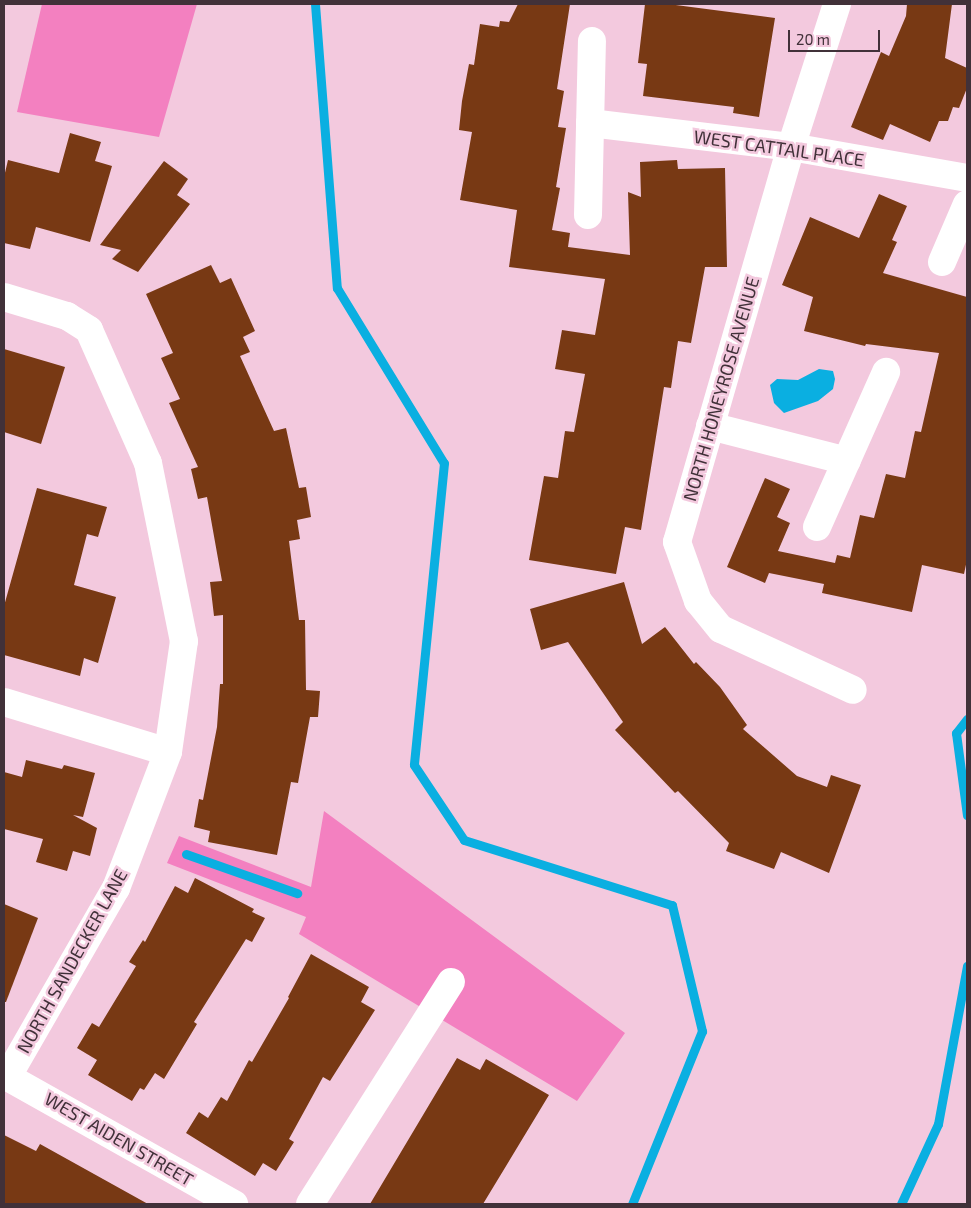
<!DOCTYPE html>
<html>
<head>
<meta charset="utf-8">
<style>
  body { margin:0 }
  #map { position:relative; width:971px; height:1208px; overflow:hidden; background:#f3c9de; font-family:"Exo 2",sans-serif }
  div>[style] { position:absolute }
  .green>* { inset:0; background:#f380c0 }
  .water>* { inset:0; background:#0aafe1 }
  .stream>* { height:9px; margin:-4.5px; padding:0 4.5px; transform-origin:4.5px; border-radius:4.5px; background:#0aafe1 }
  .building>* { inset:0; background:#783914 }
  .minor>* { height:28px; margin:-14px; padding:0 14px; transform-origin:14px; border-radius:14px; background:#fff }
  span { translate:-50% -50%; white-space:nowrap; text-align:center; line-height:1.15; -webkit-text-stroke:5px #f3c9de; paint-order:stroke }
  .street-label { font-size:18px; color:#413139 }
  .frame { position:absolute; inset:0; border:5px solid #413139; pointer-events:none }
  .scale { position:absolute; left:788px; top:30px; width:92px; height:22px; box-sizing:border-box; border:2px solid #413139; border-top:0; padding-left:6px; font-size:15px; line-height:18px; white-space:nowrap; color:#413139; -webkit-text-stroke:4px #f3c9de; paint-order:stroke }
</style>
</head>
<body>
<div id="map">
  <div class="green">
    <i style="clip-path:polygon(42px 4px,197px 4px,159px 137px,17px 112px)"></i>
    <i style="clip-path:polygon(324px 811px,625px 1033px,577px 1101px,299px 934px,306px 917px,167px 863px,179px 836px,311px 887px)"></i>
  </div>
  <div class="water">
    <i style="clip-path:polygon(819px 369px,833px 371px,835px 379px,833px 389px,818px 401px,784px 413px,774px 403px,770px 385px,777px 379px,798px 380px)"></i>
  </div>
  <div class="stream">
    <i style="left:315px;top:4px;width:285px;rotate:85.6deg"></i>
    <i style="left:337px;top:288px;width:205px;rotate:58.6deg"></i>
    <i style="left:444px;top:463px;width:303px;rotate:95.7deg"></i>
    <i style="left:414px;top:765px;width:90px;rotate:56.3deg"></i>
    <i style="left:464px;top:840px;width:218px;rotate:17.4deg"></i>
    <i style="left:672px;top:905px;width:130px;rotate:76.6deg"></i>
    <i style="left:702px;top:1031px;width:187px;rotate:112deg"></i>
    <i style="left:967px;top:719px;width:18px;rotate:128deg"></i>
    <i style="left:956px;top:733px;width:83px;rotate:82.4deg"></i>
    <i style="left:186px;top:854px;width:118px;rotate:19.4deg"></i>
    <i style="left:901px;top:1204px;width:88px;rotate:-65.2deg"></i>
    <i style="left:938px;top:1124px;width:161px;rotate:-79.6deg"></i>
  </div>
  <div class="building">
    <i style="clip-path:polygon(518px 4px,570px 4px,557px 89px,564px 91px,558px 127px,566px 128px,556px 187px,560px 188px,552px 230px,570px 233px,568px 247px,630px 255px,628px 192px,641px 197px,640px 162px,677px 160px,678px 169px,725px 168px,727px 267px,705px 267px,691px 343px,678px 341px,671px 388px,664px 387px,641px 530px,625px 527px,616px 574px,529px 560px,544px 476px,558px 478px,565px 431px,574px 432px,585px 374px,555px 369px,562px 330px,595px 335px,605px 279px,509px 267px,517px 210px,460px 200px,472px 132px,459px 130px,462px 101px,469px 64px,474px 65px,480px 24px,499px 27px,500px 21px,509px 22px)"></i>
    <i style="clip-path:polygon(645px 4px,668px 4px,775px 18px,759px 117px,733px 113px,734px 107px,643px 96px,647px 64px,638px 63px)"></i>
    <i style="clip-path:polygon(907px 4px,952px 4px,945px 58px,967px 68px,967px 88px,959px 108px,953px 107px,948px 121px,939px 121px,930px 142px,890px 124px,883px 140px,851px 127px,881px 52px,889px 56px,906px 16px)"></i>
    <i style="clip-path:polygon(70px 133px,101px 142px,95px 161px,112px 166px,90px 242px,36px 227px,30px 249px,4px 243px,4px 177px,8px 160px,59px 173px)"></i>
    <i style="clip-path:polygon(164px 161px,188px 179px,177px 195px,190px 204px,138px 272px,112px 259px,121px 250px,100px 245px)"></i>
    <i style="clip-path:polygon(879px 194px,907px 206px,892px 240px,897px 242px,883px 273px,967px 297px,967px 560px,964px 574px,922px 565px,912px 612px,822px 593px,824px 584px,769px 573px,765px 583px,727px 567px,765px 478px,790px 489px,777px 517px,790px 523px,778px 551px,835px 563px,837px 555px,850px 558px,860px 515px,874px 518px,886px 474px,905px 478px,915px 431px,921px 432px,939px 353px,866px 344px,865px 346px,804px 331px,813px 297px,782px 285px,810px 217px,859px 238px)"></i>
    <i style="clip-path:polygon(211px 265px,220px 283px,231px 278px,255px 331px,243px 337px,250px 352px,240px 356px,274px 431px,286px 428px,299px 488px,306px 487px,311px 517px,297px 520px,300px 539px,289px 541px,299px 620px,305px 620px,306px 690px,320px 691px,318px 717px,310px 717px,298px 783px,291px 782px,277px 855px,208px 842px,210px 831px,194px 827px,199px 799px,203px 800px,217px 727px,220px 684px,223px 684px,223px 615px,214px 616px,210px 582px,222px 581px,207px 497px,198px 499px,191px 469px,198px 467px,169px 403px,180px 399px,161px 358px,173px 353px,146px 294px)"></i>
    <i style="clip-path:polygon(4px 349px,65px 367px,41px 444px,4px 432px)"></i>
    <i style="clip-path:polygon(37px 488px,107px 507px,98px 537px,87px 534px,74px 585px,116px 597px,98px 663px,84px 658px,80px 676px,4px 655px,4px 606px)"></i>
    <i style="clip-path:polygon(624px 582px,642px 644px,665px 627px,694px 664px,696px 662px,720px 687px,747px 725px,743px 729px,797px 776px,827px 787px,831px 775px,861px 785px,829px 873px,781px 852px,774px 869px,726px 851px,729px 843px,678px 791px,675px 793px,615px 730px,623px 722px,568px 642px,541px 650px,530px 609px)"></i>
    <i style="clip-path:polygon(26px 760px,62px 769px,64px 765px,95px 773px,83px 817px,73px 815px,97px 828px,90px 856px,73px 851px,67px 871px,36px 862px,43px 839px,4px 829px,4px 772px,22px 777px)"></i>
    <i style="clip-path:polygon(195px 878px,254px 909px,252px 912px,265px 918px,252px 942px,246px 939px,194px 1022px,197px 1024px,164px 1079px,155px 1073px,144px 1090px,140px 1088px,132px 1101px,88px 1075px,97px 1060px,77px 1048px,92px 1023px,99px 1027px,136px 966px,129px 962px,143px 940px,145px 942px,175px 886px,188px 893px)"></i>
    <i style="clip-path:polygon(4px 904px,38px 918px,6px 1002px,4px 1002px)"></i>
    <i style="clip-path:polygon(311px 954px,369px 987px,361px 1002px,375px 1010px,330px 1081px,323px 1077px,289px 1139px,294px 1142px,276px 1171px,263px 1163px,255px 1176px,186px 1133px,199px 1112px,208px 1118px,221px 1097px,227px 1101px,249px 1060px,252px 1062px,289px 998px,288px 997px)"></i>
    <i style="clip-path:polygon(457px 1058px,480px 1070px,486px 1059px,549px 1095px,483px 1204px,370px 1204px)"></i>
    <i style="clip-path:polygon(4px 1135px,36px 1151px,40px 1144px,148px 1204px,4px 1204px)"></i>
  </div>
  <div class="minor">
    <i style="left:837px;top:4px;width:150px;rotate:107.8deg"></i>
    <i style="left:791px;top:147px;width:411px;rotate:106.1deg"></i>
    <i style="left:677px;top:542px;width:63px;rotate:70.4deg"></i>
    <i style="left:698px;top:601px;width:36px;rotate:51deg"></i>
    <i style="left:721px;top:629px;width:145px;rotate:24.8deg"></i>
    <i style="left:590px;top:123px;width:202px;rotate:6.8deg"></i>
    <i style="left:791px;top:147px;width:179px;rotate:10deg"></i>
    <i style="left:588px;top:215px;width:174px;rotate:-88.7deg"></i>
    <i style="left:942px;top:262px;width:63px;rotate:-66.7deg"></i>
    <i style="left:4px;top:297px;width:66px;rotate:16.8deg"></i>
    <i style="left:67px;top:316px;width:26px;rotate:32deg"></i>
    <i style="left:89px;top:330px;width:145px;rotate:66.1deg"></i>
    <i style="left:148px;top:463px;width:182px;rotate:78.6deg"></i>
    <i style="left:184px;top:641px;width:112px;rotate:98.2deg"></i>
    <i style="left:168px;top:752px;width:146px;rotate:110.9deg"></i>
    <i style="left:116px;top:888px;width:217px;rotate:119.9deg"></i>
    <i style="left:710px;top:426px;width:141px;rotate:14.3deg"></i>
    <i style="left:817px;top:527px;width:170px;rotate:-66deg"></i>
    <i style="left:4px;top:702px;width:171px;rotate:17deg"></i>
    <i style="left:4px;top:1075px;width:264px;rotate:29.3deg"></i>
    <i style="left:310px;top:1204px;width:263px;rotate:-57.6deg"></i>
  </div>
  <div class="street-label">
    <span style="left:779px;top:148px;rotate:8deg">WEST CATTAIL PLACE</span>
    <span style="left:721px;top:389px;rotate:-74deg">NORTH HONEYROSE AVENUE</span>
    <span style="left:72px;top:961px;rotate:-61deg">NORTH SANDECKER LANE</span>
    <span style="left:119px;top:1139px;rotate:30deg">WEST AIDEN STREET</span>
  </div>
  <div class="frame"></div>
  <div class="scale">20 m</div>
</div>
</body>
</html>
